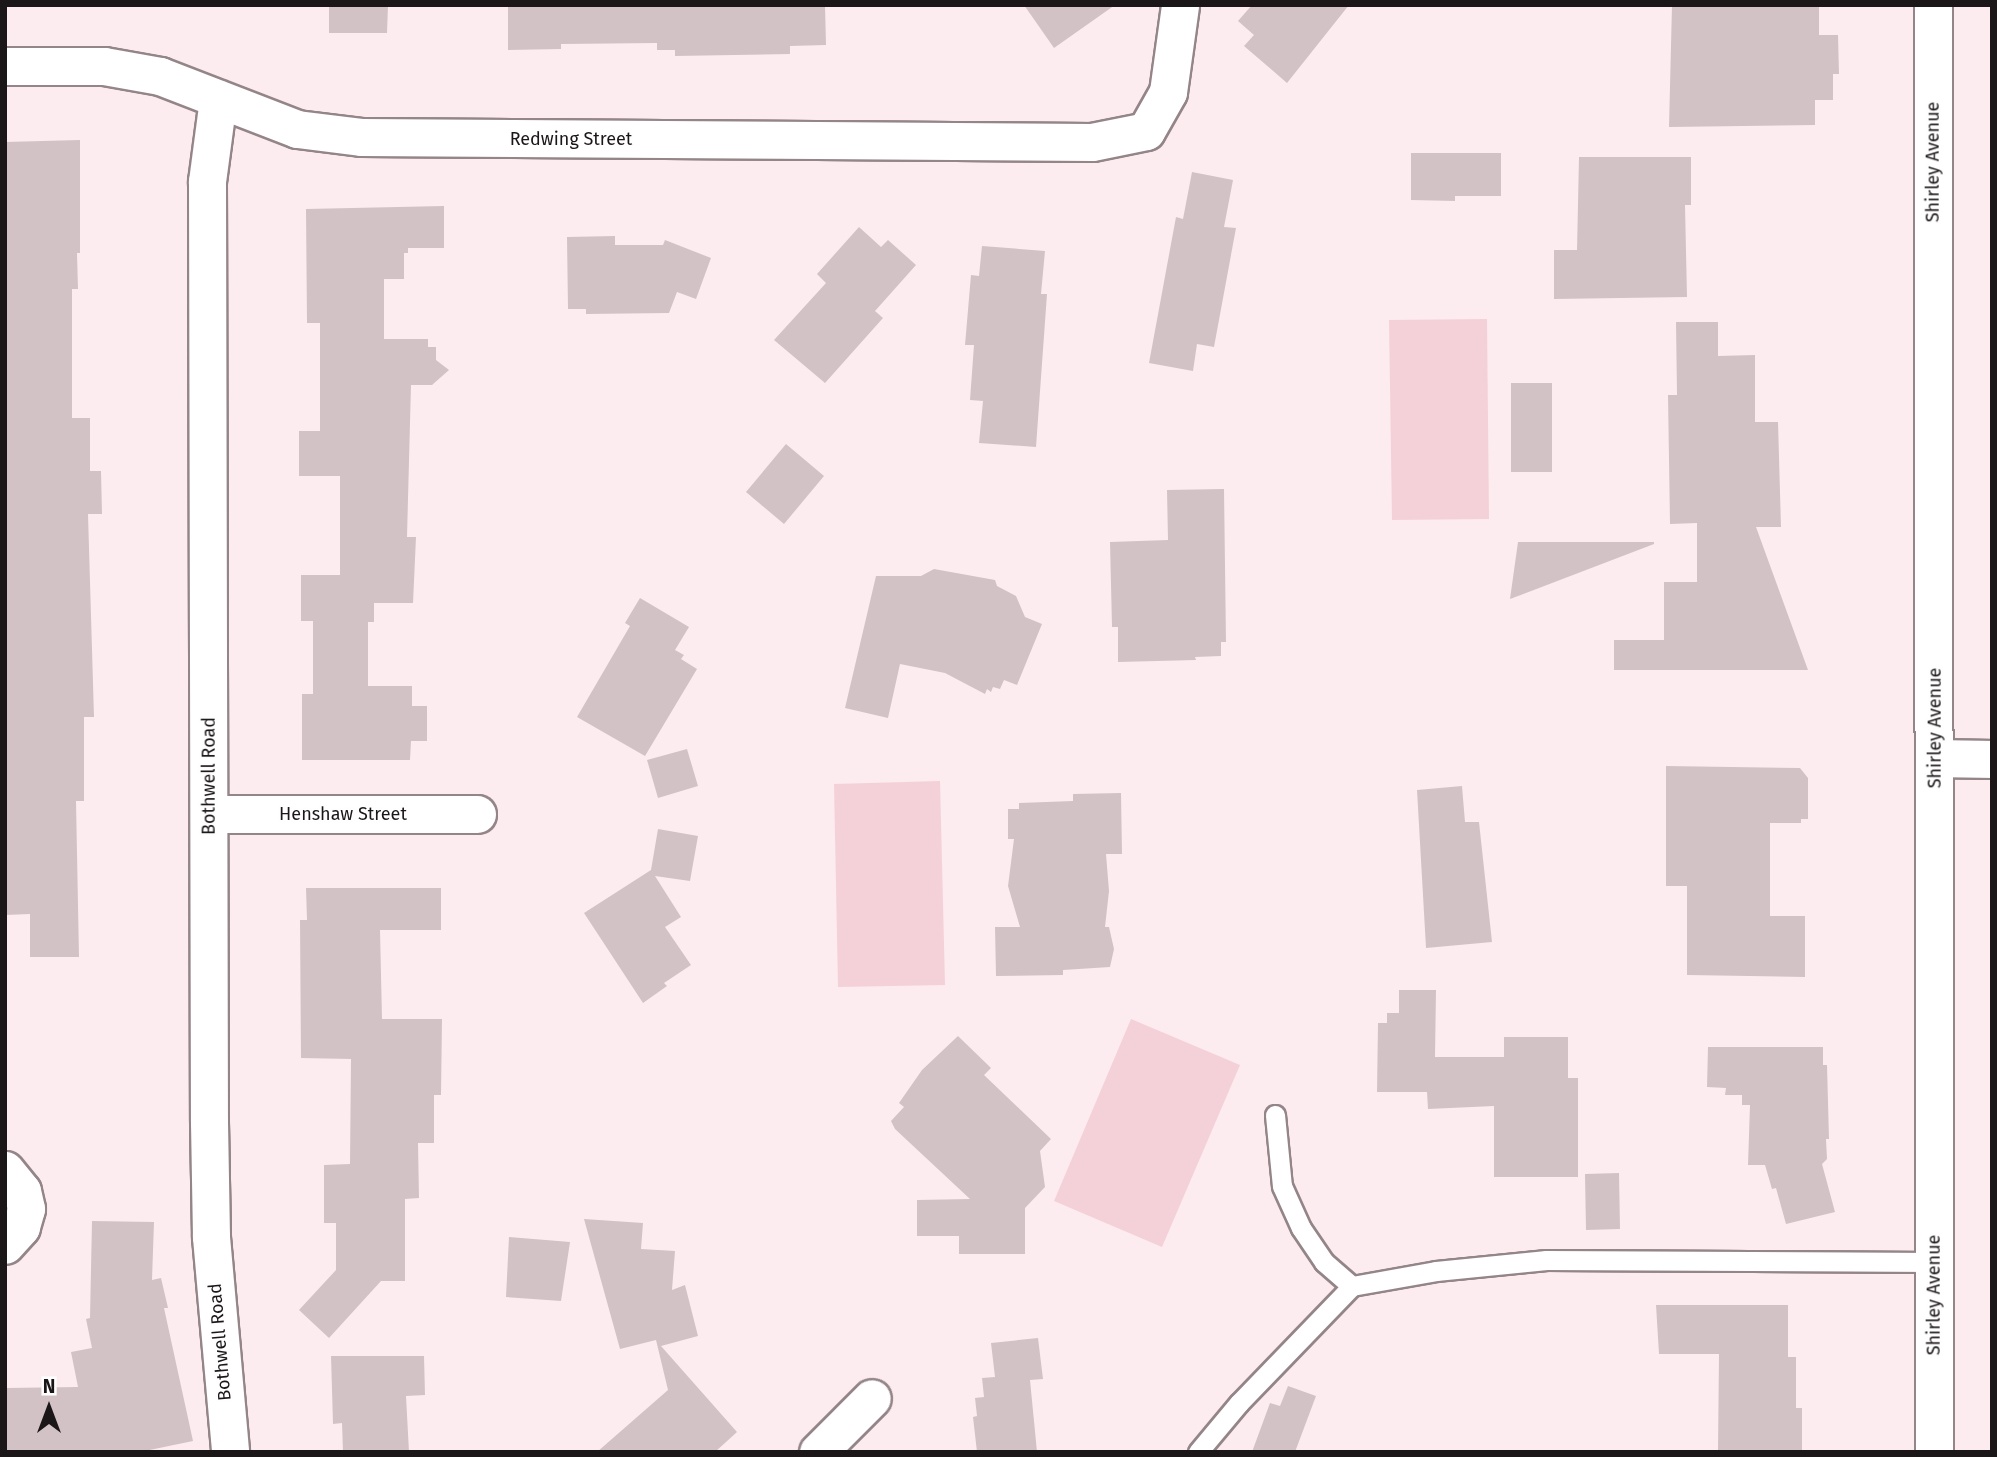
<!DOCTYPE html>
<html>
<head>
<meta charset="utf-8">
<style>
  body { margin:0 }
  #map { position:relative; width:1997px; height:1457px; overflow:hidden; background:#fcecef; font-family:"Fira Sans",sans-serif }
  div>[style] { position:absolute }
  .green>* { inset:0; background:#f4d1d8 }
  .building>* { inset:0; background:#d2c2c5 }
  .roads { filter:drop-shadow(2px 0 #948588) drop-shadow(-2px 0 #948588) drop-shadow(0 2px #948588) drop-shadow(0 -2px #948588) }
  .service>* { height:19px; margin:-9.5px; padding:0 9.5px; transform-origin:9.5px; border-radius:9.5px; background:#fff }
  .minor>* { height:37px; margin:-18.5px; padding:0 18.5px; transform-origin:18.5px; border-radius:18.5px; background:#fff }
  span { translate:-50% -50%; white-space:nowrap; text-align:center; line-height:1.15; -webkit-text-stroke:5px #fefefe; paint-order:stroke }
  .street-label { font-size:18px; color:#1b1617 }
  .frame { position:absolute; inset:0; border:7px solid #1b1617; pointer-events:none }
  .north { position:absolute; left:14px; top:1373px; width:70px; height:70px; -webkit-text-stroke:5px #fefefe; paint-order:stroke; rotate:0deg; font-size:19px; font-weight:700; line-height:28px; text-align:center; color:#1b1617 }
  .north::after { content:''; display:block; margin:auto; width:24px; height:32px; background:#1b1617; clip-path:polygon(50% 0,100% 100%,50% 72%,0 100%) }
</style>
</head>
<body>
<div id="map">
  <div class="green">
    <i style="clip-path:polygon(1487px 319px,1489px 519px,1392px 520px,1389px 320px)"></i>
    <i style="clip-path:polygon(940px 781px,945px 985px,838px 987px,834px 784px)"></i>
    <i style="clip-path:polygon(1131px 1019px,1240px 1065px,1162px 1247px,1054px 1201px)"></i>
  </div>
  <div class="building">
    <i style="clip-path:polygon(329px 5px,388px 5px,387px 33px,329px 33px)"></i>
    <i style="clip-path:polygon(508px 5px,825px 5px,826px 45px,790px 46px,790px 54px,675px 56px,675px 50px,657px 50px,657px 43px,561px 44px,561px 49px,508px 50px)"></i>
    <i style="clip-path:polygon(1024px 5px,1115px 5px,1054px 48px)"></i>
    <i style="clip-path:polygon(1252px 5px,1349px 5px,1287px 83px,1244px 46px,1254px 35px,1238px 21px)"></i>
    <i style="clip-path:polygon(1672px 5px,1819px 5px,1819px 35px,1838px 35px,1839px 74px,1833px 74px,1833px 100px,1815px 100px,1815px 125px,1669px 127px)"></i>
    <i style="clip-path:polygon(80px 140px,80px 253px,77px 253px,78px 289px,72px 289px,72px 418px,90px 418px,90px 471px,101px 471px,102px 514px,88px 514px,94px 717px,84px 717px,84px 801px,76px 801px,79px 957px,30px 957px,30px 914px,5px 915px,5px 142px)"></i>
    <i style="clip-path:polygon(1411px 153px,1501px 153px,1501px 196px,1455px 196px,1455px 201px,1411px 200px)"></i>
    <i style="clip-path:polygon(1579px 157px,1691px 157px,1691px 205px,1685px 205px,1687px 297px,1554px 299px,1554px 250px,1577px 250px)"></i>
    <i style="clip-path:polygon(1192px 172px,1233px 180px,1224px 227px,1236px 228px,1214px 347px,1197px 344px,1193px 371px,1149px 363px,1176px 217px,1183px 219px)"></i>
    <i style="clip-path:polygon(444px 206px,444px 248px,408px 248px,408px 253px,404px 253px,404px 279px,384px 279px,384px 339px,428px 339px,428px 347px,436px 347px,436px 360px,449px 370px,432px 385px,411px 385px,407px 537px,416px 537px,413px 603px,374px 603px,374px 622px,368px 622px,368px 686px,412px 686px,412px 706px,427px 706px,427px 741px,411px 741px,410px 760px,302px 760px,302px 694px,313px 694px,313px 621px,301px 621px,301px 575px,340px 575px,340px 476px,299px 476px,299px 431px,320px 431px,320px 323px,307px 323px,306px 209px)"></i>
    <i style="clip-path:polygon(859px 227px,881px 247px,888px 240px,916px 265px,875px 311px,883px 318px,825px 383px,774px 340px,826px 283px,817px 274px)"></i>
    <i style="clip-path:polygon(615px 236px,615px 245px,663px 245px,665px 240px,711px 258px,696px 299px,677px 292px,669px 313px,586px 314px,586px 309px,568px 309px,567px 237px)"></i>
    <i style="clip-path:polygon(982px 246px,1045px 251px,1041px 294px,1047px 294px,1036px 447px,979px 443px,983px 401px,970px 400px,974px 345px,965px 345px,971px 275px,979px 276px)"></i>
    <i style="clip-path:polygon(1676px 322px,1718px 322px,1718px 356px,1755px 355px,1755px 422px,1778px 422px,1781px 527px,1756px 527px,1808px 670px,1614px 670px,1614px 640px,1664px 640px,1664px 582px,1697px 582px,1697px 523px,1670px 524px,1668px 395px,1677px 395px)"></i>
    <i style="clip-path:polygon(1511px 383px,1552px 383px,1552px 472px,1511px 472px)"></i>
    <i style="clip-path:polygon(786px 444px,824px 476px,784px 524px,746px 492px)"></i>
    <i style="clip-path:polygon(1224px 489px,1226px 642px,1221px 642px,1221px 656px,1195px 657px,1196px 660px,1118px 662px,1118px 627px,1112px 627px,1110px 542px,1168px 540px,1167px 490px)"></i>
    <i style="clip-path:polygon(1518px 542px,1654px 542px,1654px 544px,1510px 599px)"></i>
    <i style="clip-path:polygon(934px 569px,995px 580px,997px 586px,1016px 596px,1025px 617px,1042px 624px,1017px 685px,1004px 680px,1000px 689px,993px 687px,991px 692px,987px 689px,985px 694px,945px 673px,900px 664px,888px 718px,845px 708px,876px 576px,921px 576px)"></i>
    <i style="clip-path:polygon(640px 598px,689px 627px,675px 650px,684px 655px,681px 659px,697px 669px,645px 756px,577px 717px,630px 626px,625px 623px)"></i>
    <i style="clip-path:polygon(687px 749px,698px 786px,658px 798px,647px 760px)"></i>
    <i style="clip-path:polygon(1666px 766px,1800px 768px,1808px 778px,1808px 819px,1801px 819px,1801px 823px,1770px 823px,1770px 916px,1805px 916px,1805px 977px,1687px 975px,1687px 886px,1666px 886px)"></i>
    <i style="clip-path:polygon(1462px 786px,1465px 822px,1479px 822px,1492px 942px,1426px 948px,1417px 790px)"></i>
    <i style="clip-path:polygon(1121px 793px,1122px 854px,1106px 854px,1109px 891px,1105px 927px,1109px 927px,1114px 949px,1110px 967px,1063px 970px,1063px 975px,996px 976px,995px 927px,1020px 927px,1008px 886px,1014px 839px,1008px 839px,1008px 809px,1019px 809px,1019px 803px,1073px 801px,1073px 794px)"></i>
    <i style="clip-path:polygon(658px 829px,698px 836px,690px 881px,655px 876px,681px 917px,665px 927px,691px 965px,664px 983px,667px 986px,643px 1003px,584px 913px,651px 870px)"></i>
    <i style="clip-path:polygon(306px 888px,441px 888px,441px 930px,380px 930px,382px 1019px,442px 1019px,441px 1095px,434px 1095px,434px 1143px,418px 1143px,419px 1198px,405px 1199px,405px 1281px,381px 1281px,329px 1338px,299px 1310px,336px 1270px,336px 1223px,324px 1223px,324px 1165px,350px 1164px,351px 1059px,301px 1058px,300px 920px,307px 920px)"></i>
    <i style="clip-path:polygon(1399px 990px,1436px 990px,1435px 1057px,1504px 1057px,1504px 1037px,1568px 1037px,1568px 1078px,1578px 1078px,1578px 1177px,1494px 1177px,1494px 1106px,1428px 1109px,1427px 1092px,1377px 1092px,1378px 1023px,1387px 1023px,1387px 1013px,1399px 1013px)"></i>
    <i style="clip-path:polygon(958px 1036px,991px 1068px,984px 1075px,1051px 1139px,1040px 1151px,1045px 1187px,1025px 1208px,1025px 1254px,959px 1254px,959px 1236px,917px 1236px,917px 1200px,970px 1199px,895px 1129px,891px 1121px,904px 1107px,899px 1103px,922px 1070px)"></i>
    <i style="clip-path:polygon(1708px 1047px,1823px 1047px,1823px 1065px,1827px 1065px,1829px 1139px,1826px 1139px,1827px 1159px,1822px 1164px,1835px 1212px,1786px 1224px,1776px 1188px,1772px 1189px,1765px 1165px,1748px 1165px,1750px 1105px,1742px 1105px,1742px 1095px,1725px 1095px,1726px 1088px,1707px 1087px)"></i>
    <i style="clip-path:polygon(1619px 1173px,1620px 1229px,1586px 1230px,1585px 1174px)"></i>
    <i style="clip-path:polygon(584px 1219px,643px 1223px,641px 1249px,675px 1251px,672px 1290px,685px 1285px,698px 1336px,661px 1346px,737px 1432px,715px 1452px,597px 1452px,668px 1390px,656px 1340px,620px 1349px)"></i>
    <i style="clip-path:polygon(92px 1221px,154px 1222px,152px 1280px,161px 1278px,168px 1308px,164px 1308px,193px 1441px,140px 1452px,5px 1452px,5px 1388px,78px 1387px,71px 1352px,92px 1348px,86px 1319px,90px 1318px)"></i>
    <i style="clip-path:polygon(509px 1237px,570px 1242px,561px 1301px,506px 1297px)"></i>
    <i style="clip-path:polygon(1656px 1305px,1788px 1305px,1788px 1357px,1796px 1357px,1796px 1408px,1802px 1408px,1802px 1450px,1718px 1450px,1719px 1354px,1659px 1354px)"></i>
    <i style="clip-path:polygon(1038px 1338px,1043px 1379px,1030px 1380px,1037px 1452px,977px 1452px,973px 1417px,977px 1416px,975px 1398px,984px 1397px,982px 1378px,995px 1377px,991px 1343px)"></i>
    <i style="clip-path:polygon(331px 1356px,424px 1356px,425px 1395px,406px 1396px,409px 1452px,343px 1452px,342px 1423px,333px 1424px)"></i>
    <i style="clip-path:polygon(1288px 1386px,1316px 1396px,1295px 1452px,1252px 1452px,1270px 1403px,1280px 1406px)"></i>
  </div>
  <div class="roads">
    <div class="service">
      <i style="left:1275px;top:1115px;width:71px;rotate:84.4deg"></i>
      <i style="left:1282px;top:1186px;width:46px;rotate:65.7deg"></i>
      <i style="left:1301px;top:1228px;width:41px;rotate:55.9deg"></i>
      <i style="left:1324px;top:1262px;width:37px;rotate:41deg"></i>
      <i style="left:1198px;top:1452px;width:64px;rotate:-50.1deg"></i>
      <i style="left:1239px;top:1403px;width:163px;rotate:-46deg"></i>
      <i style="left:1352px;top:1286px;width:85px;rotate:-10.1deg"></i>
      <i style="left:1436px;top:1271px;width:111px;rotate:-5.7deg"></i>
      <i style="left:1546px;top:1260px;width:388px;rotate:0.3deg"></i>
    </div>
    <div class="minor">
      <i style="left:1933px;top:5px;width:1447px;rotate:89.96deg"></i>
      <i style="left:5px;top:66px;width:99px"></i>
      <i style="left:104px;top:66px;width:57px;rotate:10.1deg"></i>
      <i style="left:160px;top:76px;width:147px;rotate:21.1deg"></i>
      <i style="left:297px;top:129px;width:64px;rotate:7.1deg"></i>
      <i style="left:361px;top:137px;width:731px;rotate:0.39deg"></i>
      <i style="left:1092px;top:142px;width:55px;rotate:-11.5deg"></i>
      <i style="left:1146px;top:131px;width:45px;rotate:-60.6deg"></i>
      <i style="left:1168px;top:92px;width:88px;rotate:-82.1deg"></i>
      <i style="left:218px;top:99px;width:83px;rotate:97.6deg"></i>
      <i style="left:207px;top:181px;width:941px;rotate:89.88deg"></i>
      <i style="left:209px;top:1122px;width:115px;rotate:89deg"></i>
      <i style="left:211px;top:1237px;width:216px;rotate:84.9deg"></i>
      <i style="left:1935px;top:758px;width:57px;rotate:1deg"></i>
      <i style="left:209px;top:814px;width:268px"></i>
      <i style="left:5px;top:1170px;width:27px;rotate:51deg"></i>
      <i style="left:22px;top:1191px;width:18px;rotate:77deg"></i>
      <i style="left:26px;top:1209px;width:19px;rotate:106deg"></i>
      <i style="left:21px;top:1227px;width:24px;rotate:132deg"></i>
      <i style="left:818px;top:1452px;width:76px;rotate:-45deg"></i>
    </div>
  </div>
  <div class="street-label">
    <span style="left:571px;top:139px">Redwing Street</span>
    <span style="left:1933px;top:162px;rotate:-90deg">Shirley Avenue</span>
    <span style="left:1935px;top:728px;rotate:-90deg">Shirley Avenue</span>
    <span style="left:209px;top:776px;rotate:-90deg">Bothwell Road</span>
    <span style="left:343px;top:814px">Henshaw Street</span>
    <span style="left:1934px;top:1295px;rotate:-90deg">Shirley Avenue</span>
    <span style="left:220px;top:1342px;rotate:-95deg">Bothwell Road</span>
  </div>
  <div class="frame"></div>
  <div class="north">N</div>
</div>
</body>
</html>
